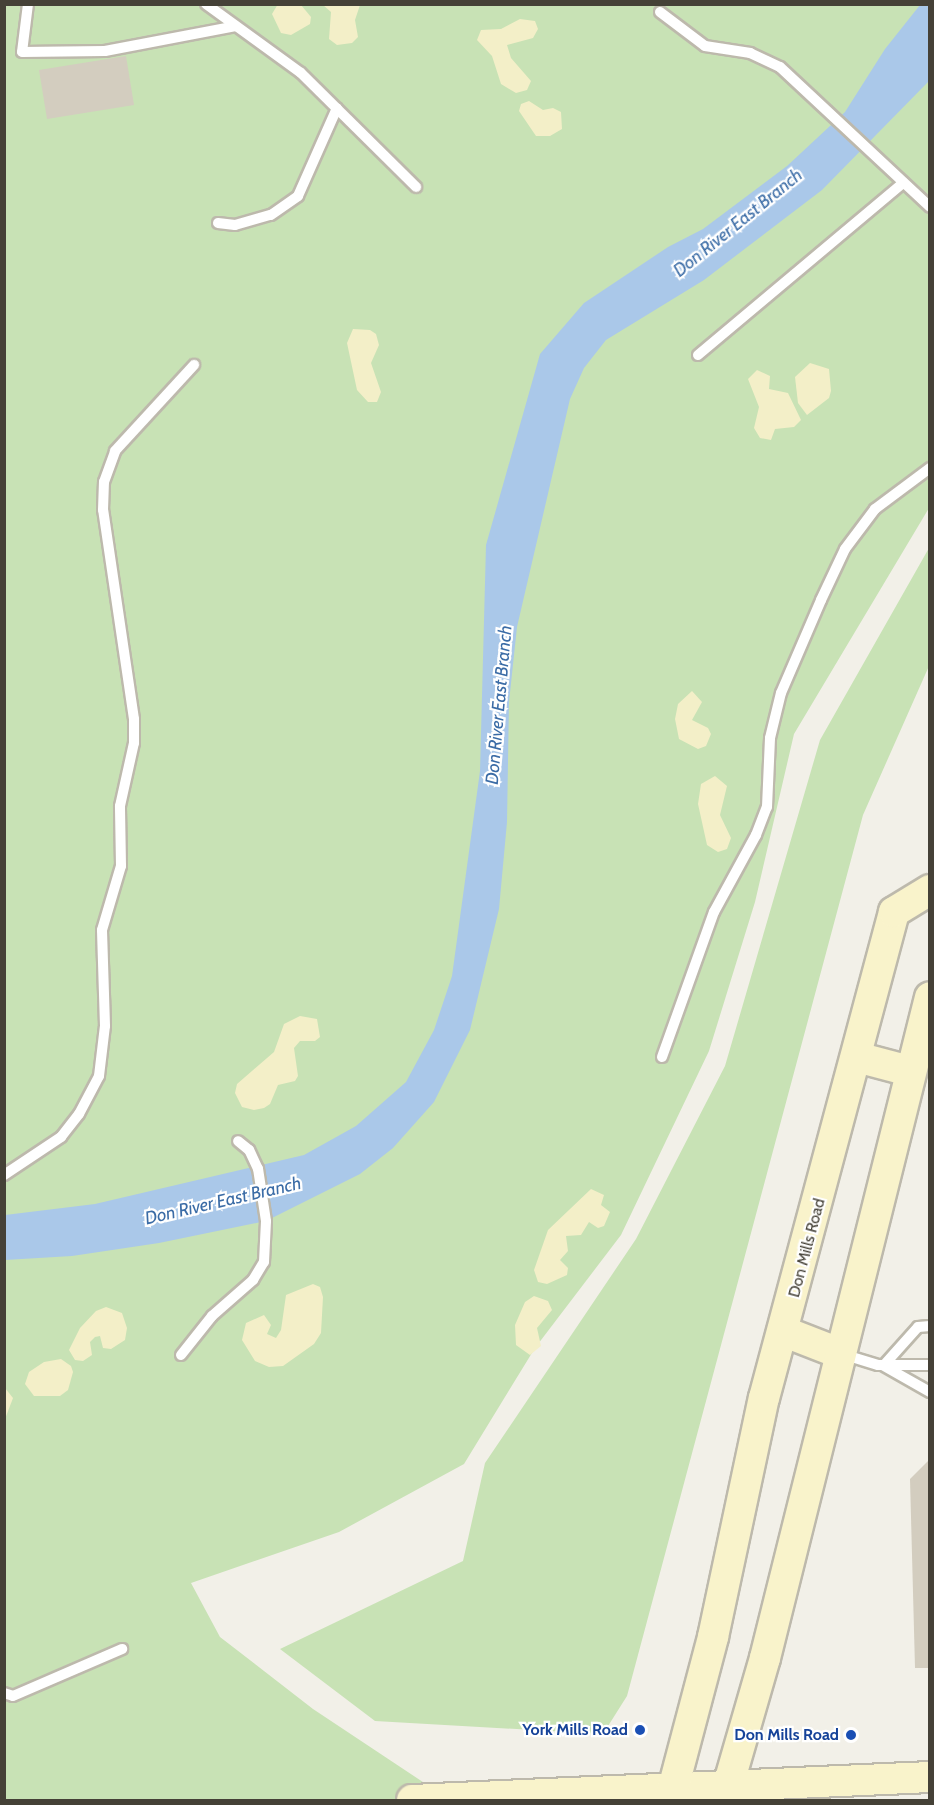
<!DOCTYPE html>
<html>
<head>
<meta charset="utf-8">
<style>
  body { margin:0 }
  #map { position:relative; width:934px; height:1805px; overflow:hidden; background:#f2f0e8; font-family:Cabin,sans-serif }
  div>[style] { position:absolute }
  .green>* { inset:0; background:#c8e2b5 }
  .sand>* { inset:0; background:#f3efc8 }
  .water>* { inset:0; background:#aac8e9 }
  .building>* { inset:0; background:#d3cdbf }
  .roads { filter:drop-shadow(2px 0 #bdb9ac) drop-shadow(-2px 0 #bdb9ac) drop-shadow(0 2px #bdb9ac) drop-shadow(0 -2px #bdb9ac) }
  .service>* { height:10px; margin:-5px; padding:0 5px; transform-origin:5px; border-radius:5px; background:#fff }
  .secondary>* { height:30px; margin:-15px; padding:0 15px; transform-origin:15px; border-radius:15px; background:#f9f3cb }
  .dots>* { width:16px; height:16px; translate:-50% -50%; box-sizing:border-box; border:3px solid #fff; border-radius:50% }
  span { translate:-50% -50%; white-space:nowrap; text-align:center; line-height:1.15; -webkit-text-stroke:4.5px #fff; paint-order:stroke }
  .street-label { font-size:16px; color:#454137 }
  .transit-label { font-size:16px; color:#164399; font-weight:700 }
  .right { translate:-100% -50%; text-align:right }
  .water-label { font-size:18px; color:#3b6ca6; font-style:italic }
  .frame { position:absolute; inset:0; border:6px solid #454137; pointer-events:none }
</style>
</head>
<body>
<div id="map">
  <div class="green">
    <i style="clip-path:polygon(5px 5px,929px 5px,929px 508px,794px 734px,755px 902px,709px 1051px,621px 1235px,535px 1348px,464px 1464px,339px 1532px,191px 1583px,220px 1637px,313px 1709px,450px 1800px,5px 1800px)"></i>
    <i style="clip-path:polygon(929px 548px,929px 666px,863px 815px,627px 1696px,603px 1734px,375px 1721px,280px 1649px,463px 1561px,485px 1463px,636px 1239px,725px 1066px,820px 740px)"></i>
  </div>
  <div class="sand">
    <i style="clip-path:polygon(278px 4px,301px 5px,311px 17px,310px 24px,291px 35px,281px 33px,272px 14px)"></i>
    <i style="clip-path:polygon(323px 5px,360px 5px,355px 20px,358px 37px,352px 43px,337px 45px,329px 39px,331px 12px)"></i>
    <i style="clip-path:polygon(520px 19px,535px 21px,538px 29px,533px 38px,507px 45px,511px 58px,531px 81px,527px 90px,516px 93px,501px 84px,492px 56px,477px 40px,481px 30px,501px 29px)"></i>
    <i style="clip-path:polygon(529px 101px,543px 110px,553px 108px,561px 112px,562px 129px,550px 136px,536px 136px,519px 111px,521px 104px)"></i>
    <i style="clip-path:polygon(353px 329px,370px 330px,376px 334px,379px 345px,371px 363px,381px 392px,377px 402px,368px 402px,357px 390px,347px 343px)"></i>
    <i style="clip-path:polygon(810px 363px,829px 369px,831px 391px,829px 398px,807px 415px,798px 403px,795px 377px)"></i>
    <i style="clip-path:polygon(757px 370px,770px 376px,769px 389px,788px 393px,801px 420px,794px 427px,775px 429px,771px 440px,760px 438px,754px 428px,759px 407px,748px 379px)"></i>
    <i style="clip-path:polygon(692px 691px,702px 702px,692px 720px,708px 728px,711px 734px,706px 746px,698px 749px,679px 739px,675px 719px,678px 704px)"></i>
    <i style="clip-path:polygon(715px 776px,727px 786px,720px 815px,731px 838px,727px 849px,718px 852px,707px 845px,698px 804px,701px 784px)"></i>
    <i style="clip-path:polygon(300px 1016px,317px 1019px,320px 1037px,315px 1041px,300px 1041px,294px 1048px,298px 1076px,295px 1081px,278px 1085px,270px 1104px,264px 1108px,254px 1110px,242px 1107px,235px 1093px,237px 1084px,274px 1052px,284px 1024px)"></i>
    <i style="clip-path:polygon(591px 1189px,604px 1195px,601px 1205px,610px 1212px,604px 1226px,598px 1228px,589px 1222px,581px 1235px,566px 1236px,568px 1251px,560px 1260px,568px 1268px,567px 1275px,547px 1284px,538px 1282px,534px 1270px,548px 1230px)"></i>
    <i style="clip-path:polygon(313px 1284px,320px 1287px,323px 1297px,321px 1333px,314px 1344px,283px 1366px,269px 1367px,255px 1361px,242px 1340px,246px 1323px,264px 1315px,271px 1325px,267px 1334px,276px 1338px,281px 1330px,286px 1295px)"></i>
    <i style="clip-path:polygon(534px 1296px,548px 1301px,552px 1310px,537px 1328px,541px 1346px,530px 1355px,516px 1345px,515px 1325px,525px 1302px)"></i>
    <i style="clip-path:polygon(106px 1307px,122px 1313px,127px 1328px,125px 1340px,111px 1349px,103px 1348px,100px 1336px,95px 1337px,90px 1342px,92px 1355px,83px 1361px,75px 1360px,69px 1350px,80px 1328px,96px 1311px)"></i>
    <i style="clip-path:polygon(61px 1359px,71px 1366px,73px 1372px,68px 1390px,60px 1396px,34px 1396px,25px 1384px,29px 1372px,44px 1362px)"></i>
    <i style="clip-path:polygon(5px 1388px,13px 1398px,5px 1419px)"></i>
  </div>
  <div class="water">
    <i style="clip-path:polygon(920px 5px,929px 5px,929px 81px,822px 190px,704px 280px,606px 340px,584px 368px,570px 399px,517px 627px,509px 702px,507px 822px,499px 909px,470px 1030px,434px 1102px,393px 1148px,360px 1174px,266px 1221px,159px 1243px,72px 1256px,5px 1260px,5px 1215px,95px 1204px,304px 1155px,356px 1126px,406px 1082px,434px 1030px,452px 976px,480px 771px,486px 545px,540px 354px,584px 303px,668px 247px,703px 229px,787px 166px,845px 112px,885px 49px)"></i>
  </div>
  <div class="building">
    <i style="clip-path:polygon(126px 56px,134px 105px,47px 119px,39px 70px)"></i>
    <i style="clip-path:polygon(930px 1459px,930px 1668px,915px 1668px,910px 1479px)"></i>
  </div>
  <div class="roads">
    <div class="service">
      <i style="left:28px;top:4px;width:48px;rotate:97.1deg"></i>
      <i style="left:22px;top:52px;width:83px;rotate:-0.7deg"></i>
      <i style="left:105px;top:51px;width:133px;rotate:-10.8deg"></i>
      <i style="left:206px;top:4px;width:117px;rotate:36deg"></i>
      <i style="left:301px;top:73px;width:162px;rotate:44.7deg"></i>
      <i style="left:660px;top:12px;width:56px;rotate:37.1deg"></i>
      <i style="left:705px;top:46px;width:46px;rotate:8.8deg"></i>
      <i style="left:750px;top:53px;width:33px;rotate:25deg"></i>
      <i style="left:780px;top:67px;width:205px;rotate:43deg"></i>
      <i style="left:218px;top:223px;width:17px;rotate:7deg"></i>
      <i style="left:235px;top:225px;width:37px;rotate:-16deg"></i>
      <i style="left:271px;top:215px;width:33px;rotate:-35deg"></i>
      <i style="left:298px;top:196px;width:96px;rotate:-66.1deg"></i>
      <i style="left:698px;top:355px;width:268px;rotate:-40deg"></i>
      <i style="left:662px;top:1057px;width:154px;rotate:-70.3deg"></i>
      <i style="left:714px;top:912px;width:88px;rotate:-61.4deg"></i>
      <i style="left:756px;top:835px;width:30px;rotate:-69deg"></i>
      <i style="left:767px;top:807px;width:69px;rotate:-87.5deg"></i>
      <i style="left:770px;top:738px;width:46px;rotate:-76.3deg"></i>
      <i style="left:781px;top:693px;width:101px;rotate:-66.7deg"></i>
      <i style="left:821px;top:600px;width:56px;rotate:-64.8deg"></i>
      <i style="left:845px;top:549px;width:50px;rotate:-53.1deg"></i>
      <i style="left:875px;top:509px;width:69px;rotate:-36.7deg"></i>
      <i style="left:4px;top:1175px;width:69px;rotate:-33.7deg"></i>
      <i style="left:61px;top:1137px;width:29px;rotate:-52deg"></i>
      <i style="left:79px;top:1114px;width:43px;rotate:-62.2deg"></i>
      <i style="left:99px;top:1076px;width:50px;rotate:-83.2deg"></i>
      <i style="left:105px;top:1026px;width:96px;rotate:-91.8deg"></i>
      <i style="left:102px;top:930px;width:67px;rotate:-73.5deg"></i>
      <i style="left:121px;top:866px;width:60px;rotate:-91deg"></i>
      <i style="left:120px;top:806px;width:65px;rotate:-77.5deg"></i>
      <i style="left:134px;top:743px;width:24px;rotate:-90deg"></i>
      <i style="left:134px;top:719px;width:211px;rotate:-98.4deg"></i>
      <i style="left:103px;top:510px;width:28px;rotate:-88deg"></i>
      <i style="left:104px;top:482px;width:33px;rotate:-70deg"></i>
      <i style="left:115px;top:451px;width:117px;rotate:-47.4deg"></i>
      <i style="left:842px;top:1354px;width:38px;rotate:17deg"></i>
      <i style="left:878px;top:1365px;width:52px"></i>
      <i style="left:181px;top:1355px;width:50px;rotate:-51.5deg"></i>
      <i style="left:212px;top:1316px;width:55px;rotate:-41.3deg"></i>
      <i style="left:253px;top:1280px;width:21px;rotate:-59deg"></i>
      <i style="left:264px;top:1262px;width:41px;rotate:-87.2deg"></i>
      <i style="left:266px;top:1221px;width:53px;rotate:-98.7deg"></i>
      <i style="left:258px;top:1169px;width:21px;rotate:-115deg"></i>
      <i style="left:249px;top:1150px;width:14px;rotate:-141deg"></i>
      <i style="left:884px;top:1365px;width:51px;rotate:-48.2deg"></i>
      <i style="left:918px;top:1327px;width:12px;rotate:-5deg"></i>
      <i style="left:884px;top:1366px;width:53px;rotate:29.5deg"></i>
      <i style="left:4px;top:1693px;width:9px;rotate:18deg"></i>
      <i style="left:13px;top:1696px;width:119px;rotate:-23.3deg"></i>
    </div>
    <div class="secondary">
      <i style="left:857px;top:1057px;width:55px;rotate:14.8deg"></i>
      <i style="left:785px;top:1332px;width:58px;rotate:21.3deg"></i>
      <i style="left:412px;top:1800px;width:519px;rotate:-2.54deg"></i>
      <i style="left:670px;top:1800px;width:169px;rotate:-75.2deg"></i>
      <i style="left:713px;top:1637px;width:244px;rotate:-78deg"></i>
      <i style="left:764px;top:1398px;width:503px;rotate:-75.02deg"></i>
      <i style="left:894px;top:912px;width:42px;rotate:-31.4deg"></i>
      <i style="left:724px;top:1800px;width:148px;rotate:-73.9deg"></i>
      <i style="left:765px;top:1658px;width:681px;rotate:-75.98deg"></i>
    </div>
  </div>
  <div class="dots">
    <i style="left:640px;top:1730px;background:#1a4fb4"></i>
    <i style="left:851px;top:1735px;background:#1a4fb4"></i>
  </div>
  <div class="street-label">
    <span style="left:807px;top:1248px;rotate:-75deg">Don Mills Road</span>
  </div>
  <div class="transit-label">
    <span class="right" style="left:628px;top:1730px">York Mills Road</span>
    <span class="right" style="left:839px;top:1735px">Don Mills Road</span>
  </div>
  <div class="water-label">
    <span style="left:738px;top:223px;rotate:-39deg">Don River East Branch</span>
    <span style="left:499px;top:705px;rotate:-85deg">Don River East Branch</span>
    <span style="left:223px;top:1201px;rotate:-13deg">Don River East Branch</span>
  </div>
  <div class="frame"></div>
</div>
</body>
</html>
